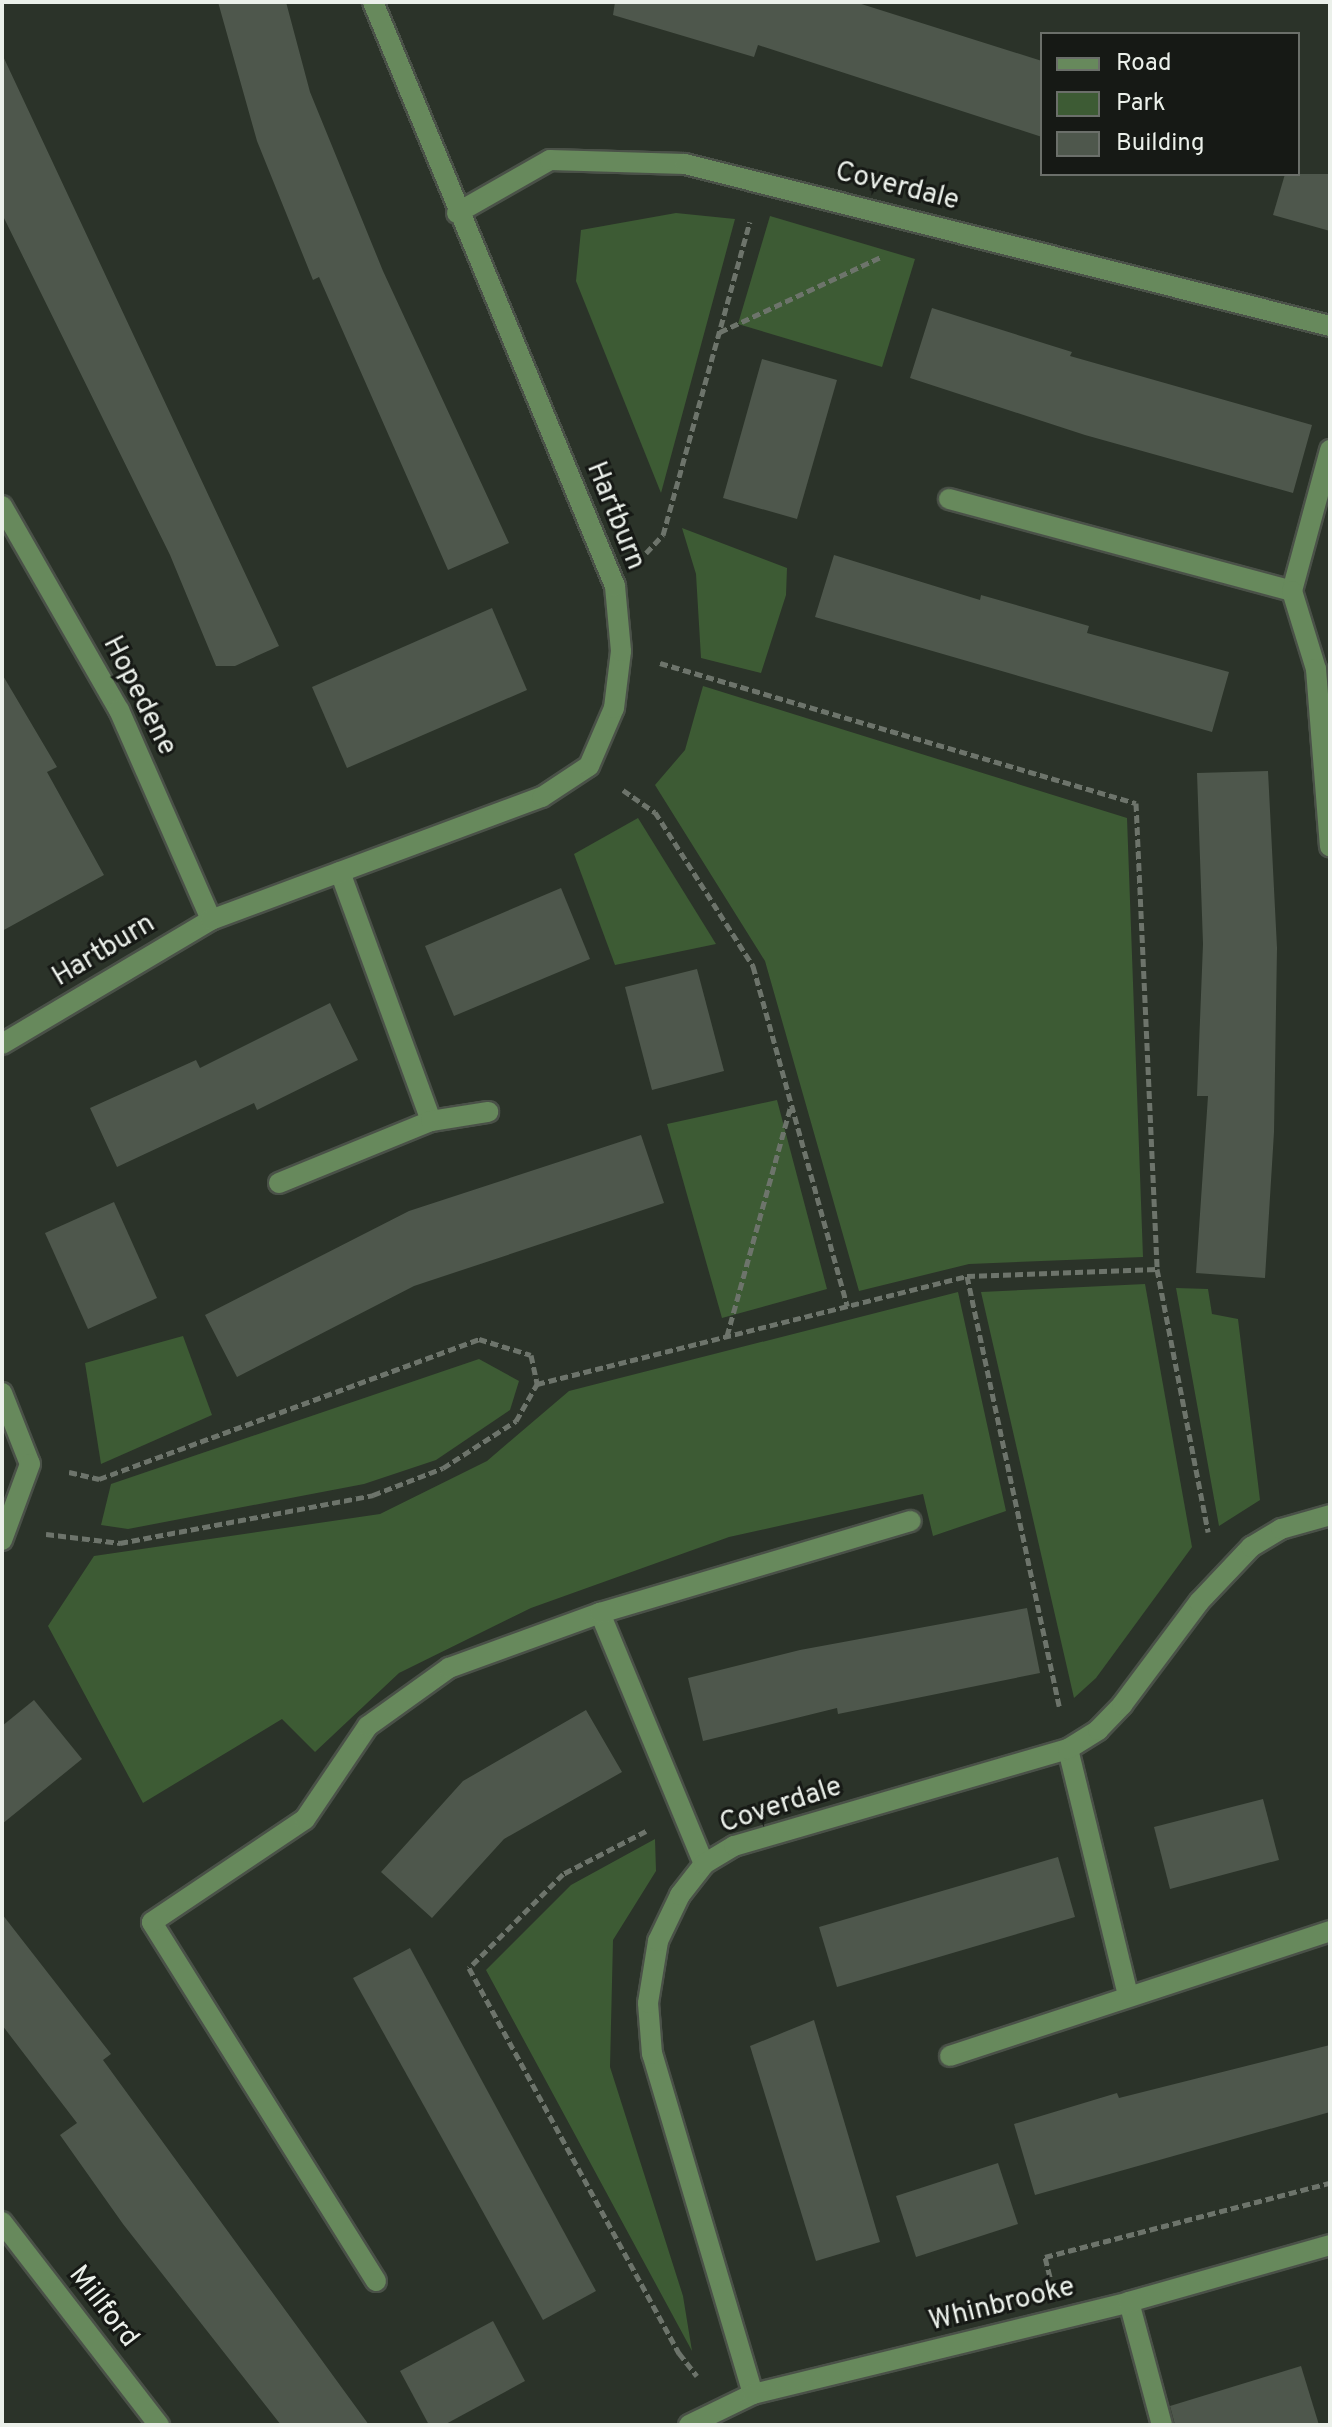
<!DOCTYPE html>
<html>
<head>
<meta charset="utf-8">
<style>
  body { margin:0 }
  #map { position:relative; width:1332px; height:2427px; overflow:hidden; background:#2b3329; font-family:Overpass,sans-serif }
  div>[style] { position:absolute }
  .green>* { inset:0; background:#3d5b34 }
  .building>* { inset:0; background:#4e574c }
  .path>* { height:5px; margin-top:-2.5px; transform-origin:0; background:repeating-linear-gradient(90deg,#6d746b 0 8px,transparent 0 12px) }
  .roads { filter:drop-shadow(2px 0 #4a5148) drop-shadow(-2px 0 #4a5148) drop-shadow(0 2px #4a5148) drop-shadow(0 -2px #4a5148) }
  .minor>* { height:20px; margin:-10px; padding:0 10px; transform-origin:10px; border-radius:10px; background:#67895c }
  span { translate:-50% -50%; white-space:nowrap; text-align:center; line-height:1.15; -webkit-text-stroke:6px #161915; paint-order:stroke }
  .street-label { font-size:28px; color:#ebf0ea }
  .frame { position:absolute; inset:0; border:4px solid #ebf0ea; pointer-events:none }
  .legend { position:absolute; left:1040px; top:32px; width:260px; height:144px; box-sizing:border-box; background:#161915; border:2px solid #6b6f6a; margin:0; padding:10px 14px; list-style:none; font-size:24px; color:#ebf0ea }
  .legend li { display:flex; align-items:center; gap:16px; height:40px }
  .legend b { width:40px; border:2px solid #6b6f6a }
</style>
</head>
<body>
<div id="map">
  <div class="green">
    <i style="clip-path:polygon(676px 213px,735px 219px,661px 493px,576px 281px,581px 230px)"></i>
    <i style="clip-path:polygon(770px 216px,915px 259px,882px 367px,738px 324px)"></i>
    <i style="clip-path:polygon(682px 528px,787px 568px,786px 595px,761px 673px,701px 658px,696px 574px)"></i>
    <i style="clip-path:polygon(703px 686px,1127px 818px,1143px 1257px,969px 1264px,859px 1291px,765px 961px,655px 785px,685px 750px)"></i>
    <i style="clip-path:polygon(638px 818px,716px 944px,615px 965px,574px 854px)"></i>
    <i style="clip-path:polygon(777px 1100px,827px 1289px,722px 1318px,667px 1124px)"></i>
    <i style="clip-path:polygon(1145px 1284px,1192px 1547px,1096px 1678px,1074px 1698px,981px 1292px)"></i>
    <i style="clip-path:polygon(1176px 1288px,1208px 1289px,1212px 1314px,1238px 1319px,1260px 1500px,1219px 1526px)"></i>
    <i style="clip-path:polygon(958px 1292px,1006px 1511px,933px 1536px,923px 1494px,729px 1537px,531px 1608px,399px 1673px,315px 1752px,282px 1719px,143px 1803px,48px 1626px,94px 1556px,380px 1514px,487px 1461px,569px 1391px)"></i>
    <i style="clip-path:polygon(183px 1336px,212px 1415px,101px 1464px,85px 1363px)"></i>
    <i style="clip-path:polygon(479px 1359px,519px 1381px,510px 1410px,436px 1460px,364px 1484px,128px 1529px,101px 1525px,111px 1484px)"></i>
    <i style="clip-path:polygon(655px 1839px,656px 1871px,613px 1940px,610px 2067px,683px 2296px,692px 2351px,486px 1970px,571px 1885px)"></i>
  </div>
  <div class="building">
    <i style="clip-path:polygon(218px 2px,286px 2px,310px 92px,383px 271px,509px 543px,448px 570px,319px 277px,313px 280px,257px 141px)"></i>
    <i style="clip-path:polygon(615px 2px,855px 2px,1042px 61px,1042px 137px,758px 45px,754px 57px,613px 15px)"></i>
    <i style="clip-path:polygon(2px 54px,279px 646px,235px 666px,216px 666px,170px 555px,2px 214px)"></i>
    <i style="clip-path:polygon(1285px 174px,1330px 174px,1330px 231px,1273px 215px)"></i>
    <i style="clip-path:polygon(932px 308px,1072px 352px,1070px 356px,1312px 425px,1293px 493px,1085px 435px,910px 378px)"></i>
    <i style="clip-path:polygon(762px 359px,837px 380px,797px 519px,723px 498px)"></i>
    <i style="clip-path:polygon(834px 555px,980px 600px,981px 595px,1089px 626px,1087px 633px,1229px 672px,1212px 732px,815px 617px)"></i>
    <i style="clip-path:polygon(492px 608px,527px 690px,347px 768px,312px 687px)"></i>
    <i style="clip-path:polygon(2px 674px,57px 767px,47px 772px,104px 875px,2px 931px)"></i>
    <i style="clip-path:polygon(1268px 771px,1277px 948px,1274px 1132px,1265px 1278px,1196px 1273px,1208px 1096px,1197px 1096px,1203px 944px,1197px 773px)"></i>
    <i style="clip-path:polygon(561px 888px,590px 959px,454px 1016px,425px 946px)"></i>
    <i style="clip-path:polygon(697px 969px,724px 1071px,652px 1090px,625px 987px)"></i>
    <i style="clip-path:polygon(330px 1003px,358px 1060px,257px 1110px,254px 1103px,117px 1167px,90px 1108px,196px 1060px,200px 1068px)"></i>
    <i style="clip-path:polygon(641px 1135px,664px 1203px,414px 1286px,237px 1377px,205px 1315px,409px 1211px)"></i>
    <i style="clip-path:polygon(114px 1202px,157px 1298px,88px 1329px,45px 1233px)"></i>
    <i style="clip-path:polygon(1027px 1608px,1040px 1673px,838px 1714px,837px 1708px,703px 1741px,688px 1678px,800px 1650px)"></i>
    <i style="clip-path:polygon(34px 1700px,82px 1759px,2px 1824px,2px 1726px)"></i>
    <i style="clip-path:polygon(586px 1710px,622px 1772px,504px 1839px,432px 1918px,381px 1872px,463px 1781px)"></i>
    <i style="clip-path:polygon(1263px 1799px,1279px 1860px,1170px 1889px,1154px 1827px)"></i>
    <i style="clip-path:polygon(1058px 1857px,1075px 1917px,837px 1987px,819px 1927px)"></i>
    <i style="clip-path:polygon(2px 1914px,111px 2054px,103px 2060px,369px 2425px,281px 2425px,123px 2224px,60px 2135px,77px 2123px,2px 2025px)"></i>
    <i style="clip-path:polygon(410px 1948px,596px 2291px,543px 2320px,353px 1978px)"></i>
    <i style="clip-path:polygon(814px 2020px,880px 2242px,816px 2261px,750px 2046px)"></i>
    <i style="clip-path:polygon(1330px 2045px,1330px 2112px,1035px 2195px,1014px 2124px,1117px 2093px,1119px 2098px)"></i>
    <i style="clip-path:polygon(998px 2163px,1018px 2224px,916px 2257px,896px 2196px)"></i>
    <i style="clip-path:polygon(493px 2321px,525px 2381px,444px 2425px,429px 2425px,400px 2371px)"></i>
    <i style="clip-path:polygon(1301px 2366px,1319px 2425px,1175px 2425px,1170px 2406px)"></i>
  </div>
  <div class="path">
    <i style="left:720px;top:332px;width:178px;rotate:-25deg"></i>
    <i style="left:646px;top:553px;width:25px;rotate:-47deg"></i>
    <i style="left:663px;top:535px;width:325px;rotate:-74.5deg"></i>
    <i style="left:660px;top:663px;width:496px;rotate:16.4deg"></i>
    <i style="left:1136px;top:803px;width:466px;rotate:87.4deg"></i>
    <i style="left:623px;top:790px;width:39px;rotate:35deg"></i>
    <i style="left:655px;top:812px;width:183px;rotate:57.5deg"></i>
    <i style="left:753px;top:966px;width:353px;rotate:74.5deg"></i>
    <i style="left:967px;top:1276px;width:440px;rotate:77.9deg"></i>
    <i style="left:727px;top:1336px;width:239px;rotate:-74.5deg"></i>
    <i style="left:69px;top:1472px;width:31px;rotate:13deg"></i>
    <i style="left:99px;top:1479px;width:405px;rotate:-20.2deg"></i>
    <i style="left:479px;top:1339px;width:54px;rotate:17.1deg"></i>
    <i style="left:531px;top:1355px;width:30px;rotate:78deg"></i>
    <i style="left:46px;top:1534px;width:75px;rotate:6.9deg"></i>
    <i style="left:120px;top:1543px;width:258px;rotate:-10.7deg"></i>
    <i style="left:373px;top:1495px;width:75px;rotate:-21.1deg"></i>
    <i style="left:443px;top:1468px;width:87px;rotate:-32.8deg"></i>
    <i style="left:516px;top:1421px;width:43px;rotate:-60.4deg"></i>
    <i style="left:537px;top:1384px;width:443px;rotate:-14.1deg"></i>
    <i style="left:967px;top:1276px;width:190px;rotate:-2.1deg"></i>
    <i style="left:1157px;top:1269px;width:268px;rotate:79deg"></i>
    <i style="left:646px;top:1831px;width:93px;rotate:152.6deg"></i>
    <i style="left:563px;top:1874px;width:133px;rotate:135deg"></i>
    <i style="left:469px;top:1968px;width:439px;rotate:61.4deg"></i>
    <i style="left:679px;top:2353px;width:29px;rotate:52deg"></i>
    <i style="left:1050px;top:2277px;width:21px;rotate:-104deg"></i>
    <i style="left:1045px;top:2257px;width:294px;rotate:-14.6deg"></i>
  </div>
  <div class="roads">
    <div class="minor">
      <i style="left:457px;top:213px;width:107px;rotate:-29.7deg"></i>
      <i style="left:550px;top:160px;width:135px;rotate:1.7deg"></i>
      <i style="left:685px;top:164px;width:665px;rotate:14.1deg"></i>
      <i style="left:949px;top:499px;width:355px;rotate:15deg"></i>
      <i style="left:1292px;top:591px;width:146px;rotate:-74.9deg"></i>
      <i style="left:2px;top:506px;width:235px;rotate:60.2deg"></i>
      <i style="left:119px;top:710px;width:229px;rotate:66.3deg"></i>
      <i style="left:1292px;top:591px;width:82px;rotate:72.9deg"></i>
      <i style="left:1316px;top:669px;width:178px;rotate:85.5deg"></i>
      <i style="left:340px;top:872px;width:265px;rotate:69.9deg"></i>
      <i style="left:2px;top:1044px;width:243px;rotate:-30.7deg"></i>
      <i style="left:211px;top:920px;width:353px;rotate:-20.4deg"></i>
      <i style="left:542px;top:797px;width:56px;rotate:-33.4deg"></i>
      <i style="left:589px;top:766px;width:63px;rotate:-66.7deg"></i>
      <i style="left:614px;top:708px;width:57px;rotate:-83deg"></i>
      <i style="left:621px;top:651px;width:65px;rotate:-95.3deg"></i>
      <i style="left:615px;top:586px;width:632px;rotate:-112.51deg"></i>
      <i style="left:279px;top:1183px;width:164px;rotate:-22.2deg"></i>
      <i style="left:431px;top:1121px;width:58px;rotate:-9deg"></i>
      <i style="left:2px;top:1393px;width:76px;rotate:68.5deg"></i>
      <i style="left:30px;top:1464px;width:81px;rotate:110.2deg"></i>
      <i style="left:600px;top:1613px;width:272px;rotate:67.5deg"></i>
      <i style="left:1068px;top:1749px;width:253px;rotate:76.3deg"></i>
      <i style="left:950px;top:2056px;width:400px;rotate:-18.2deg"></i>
      <i style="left:2px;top:2222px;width:257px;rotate:52.3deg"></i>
      <i style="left:376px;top:2281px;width:423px;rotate:-122deg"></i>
      <i style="left:152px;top:1922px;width:184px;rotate:-33.9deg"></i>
      <i style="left:305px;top:1819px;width:112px;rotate:-55.9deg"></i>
      <i style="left:368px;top:1726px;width:100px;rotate:-35.6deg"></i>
      <i style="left:449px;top:1668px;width:161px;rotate:-20deg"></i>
      <i style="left:600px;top:1613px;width:324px;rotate:-16.5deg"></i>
      <i style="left:1129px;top:2302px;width:127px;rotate:75deg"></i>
      <i style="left:753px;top:2394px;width:355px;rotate:-106.5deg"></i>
      <i style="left:652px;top:2054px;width:51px;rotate:-94.5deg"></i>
      <i style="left:648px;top:2003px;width:63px;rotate:-80.8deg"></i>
      <i style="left:658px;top:1941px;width:51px;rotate:-64.4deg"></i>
      <i style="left:680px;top:1895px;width:39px;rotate:-52deg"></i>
      <i style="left:704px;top:1864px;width:35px;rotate:-31deg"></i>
      <i style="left:734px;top:1846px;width:348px;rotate:-16.2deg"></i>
      <i style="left:1068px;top:1749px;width:36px;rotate:-32deg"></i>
      <i style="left:1098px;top:1730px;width:35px;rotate:-46deg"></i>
      <i style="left:1122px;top:1705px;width:129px;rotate:-53.2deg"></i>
      <i style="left:1199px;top:1602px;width:76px;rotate:-46.6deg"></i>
      <i style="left:1251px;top:1547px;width:35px;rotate:-31deg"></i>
      <i style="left:1281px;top:1529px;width:51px;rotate:-15.9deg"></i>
      <i style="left:689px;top:2425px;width:71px;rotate:-25.8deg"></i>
      <i style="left:753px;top:2394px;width:387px;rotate:-13.7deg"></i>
      <i style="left:1129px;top:2302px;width:209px;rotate:-15.8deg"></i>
    </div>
  </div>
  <div class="street-label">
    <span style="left:897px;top:187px;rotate:14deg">Coverdale</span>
    <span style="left:615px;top:516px;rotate:68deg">Hartburn</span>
    <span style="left:139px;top:696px;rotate:63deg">Hopedene</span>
    <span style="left:104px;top:951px;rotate:-31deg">Hartburn</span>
    <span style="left:781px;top:1806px;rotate:-18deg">Coverdale</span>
    <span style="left:1002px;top:2305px;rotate:-14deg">Whinbrooke</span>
    <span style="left:103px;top:2307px;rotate:52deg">Millford</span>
  </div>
  <div class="frame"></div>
  <ul class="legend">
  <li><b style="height:10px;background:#67895c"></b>Road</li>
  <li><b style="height:22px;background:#3d5b34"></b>Park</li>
  <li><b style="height:22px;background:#4e574c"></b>Building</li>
  </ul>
</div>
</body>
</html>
